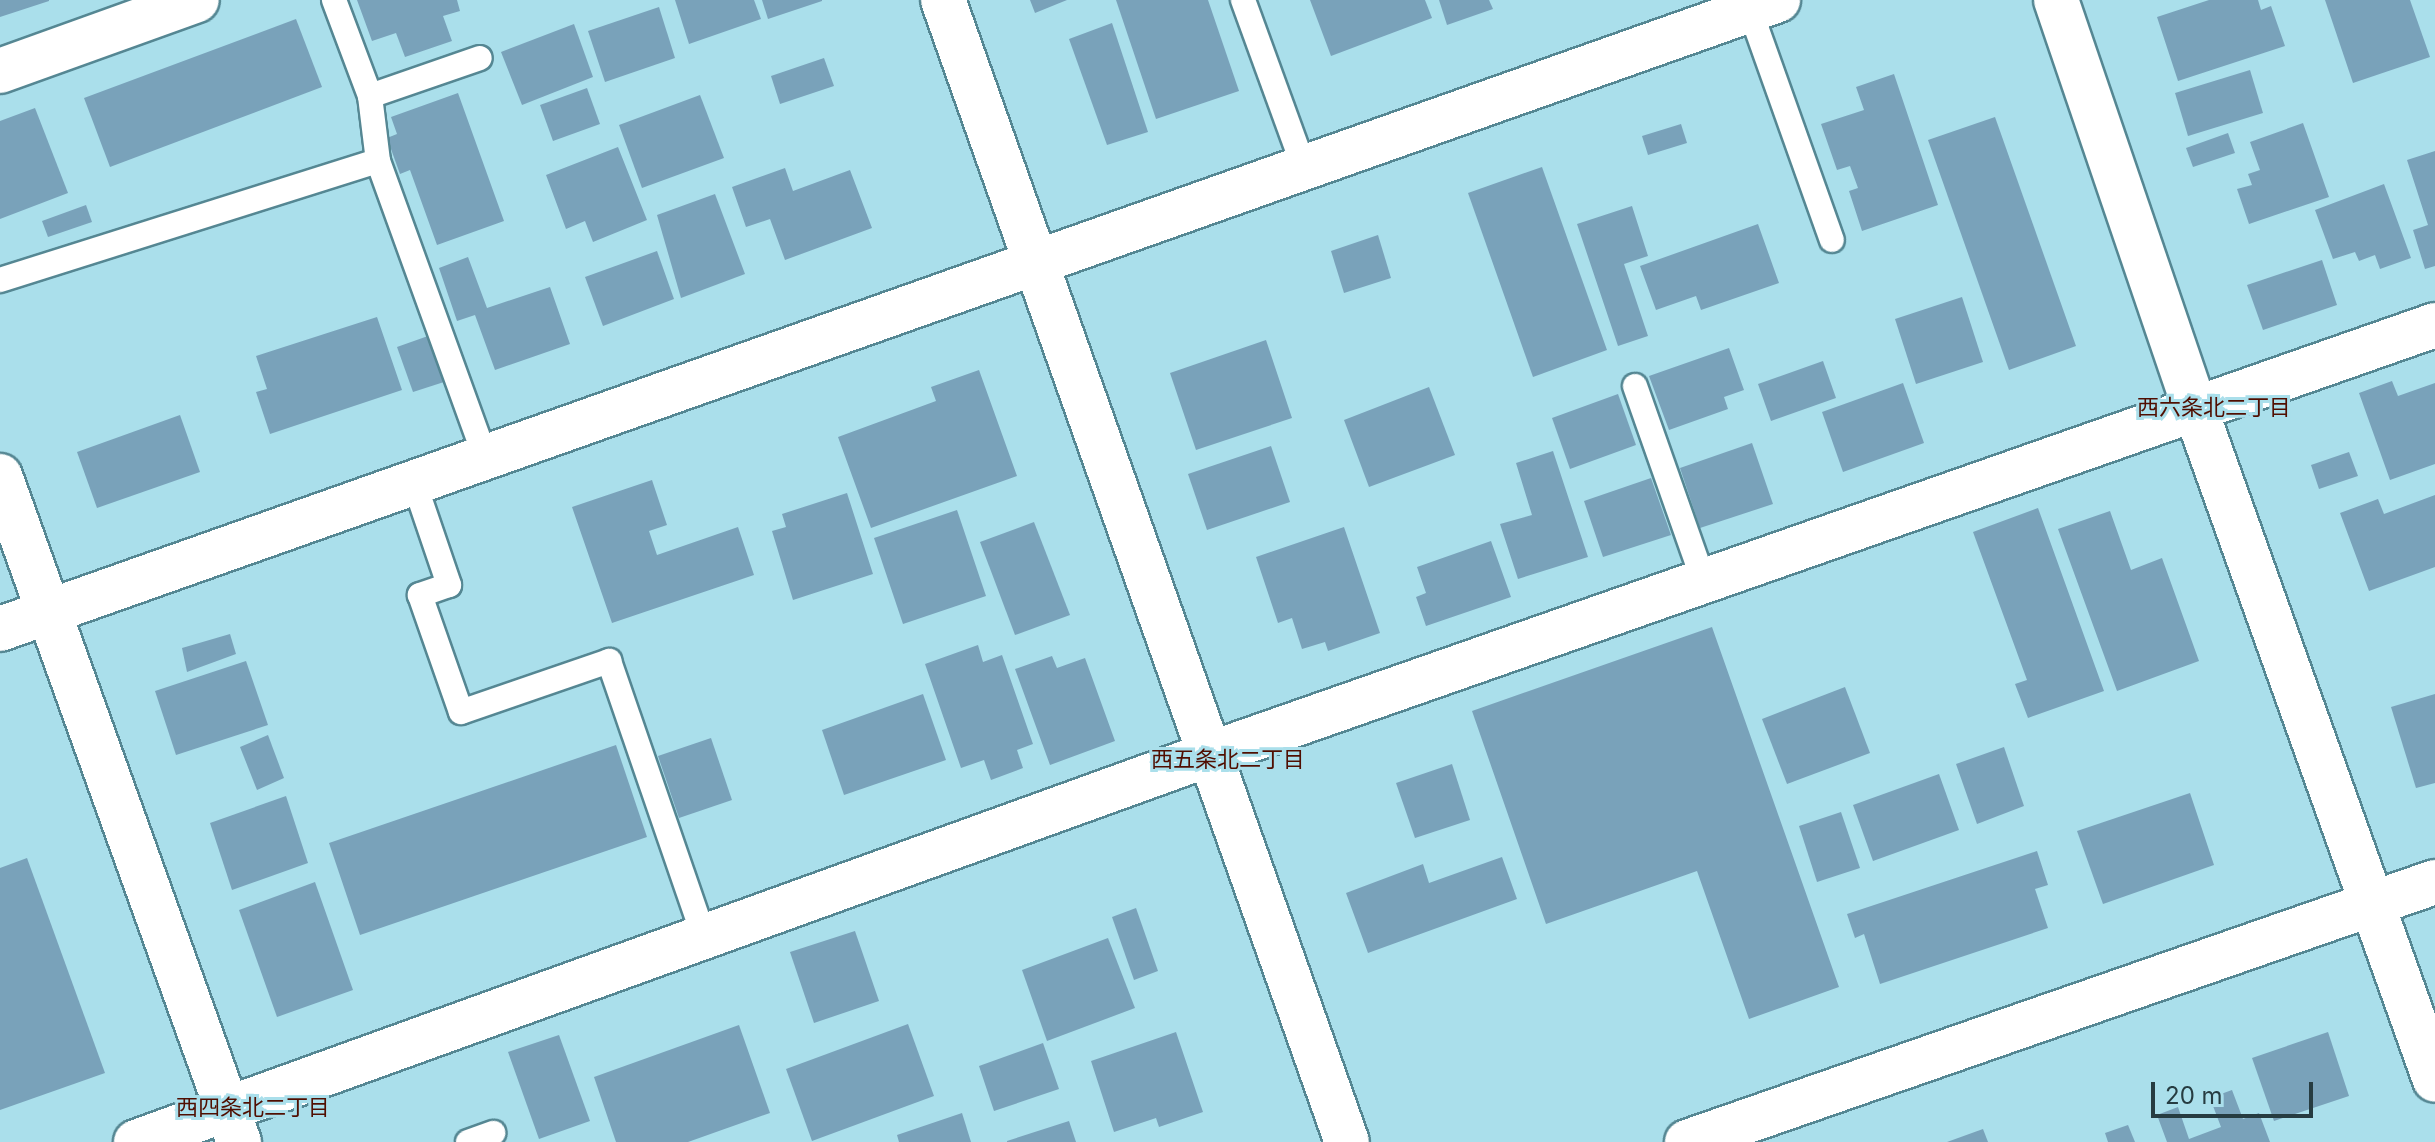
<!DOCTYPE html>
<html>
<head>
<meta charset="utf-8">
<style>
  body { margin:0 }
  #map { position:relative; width:2435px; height:1142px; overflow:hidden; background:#aadfeb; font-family:Inter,"Noto Sans JP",sans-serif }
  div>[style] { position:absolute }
  .building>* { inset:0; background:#79a2ba }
  .roads { filter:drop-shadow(2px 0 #558793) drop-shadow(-2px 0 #558793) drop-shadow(0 2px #558793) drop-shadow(0 -2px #558793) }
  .service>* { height:24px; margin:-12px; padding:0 12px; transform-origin:12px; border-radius:12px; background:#fff }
  .minor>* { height:44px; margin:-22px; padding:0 22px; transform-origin:22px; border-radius:22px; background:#fff }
  .tertiary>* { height:44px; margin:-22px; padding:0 22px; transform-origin:22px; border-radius:22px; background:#fff }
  span { translate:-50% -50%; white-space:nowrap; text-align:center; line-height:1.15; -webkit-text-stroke:6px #aadfeb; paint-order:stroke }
  .neighbourhood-label { font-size:22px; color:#500e01 }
  .scale { position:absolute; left:2151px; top:1082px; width:162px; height:36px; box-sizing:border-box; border:4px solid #263c41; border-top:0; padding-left:10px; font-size:24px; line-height:28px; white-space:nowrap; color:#263c41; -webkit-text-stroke:6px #aadfeb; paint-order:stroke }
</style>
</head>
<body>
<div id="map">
  <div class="building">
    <i style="clip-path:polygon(0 0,49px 0,49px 1px,0 17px)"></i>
    <i style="clip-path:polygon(357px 0,457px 0,460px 11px,443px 16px,452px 41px,405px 57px,396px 33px,372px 41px)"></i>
    <i style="clip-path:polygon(675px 0,754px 0,761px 19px,689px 44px)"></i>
    <i style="clip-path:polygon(762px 0,822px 0,822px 1px,768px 19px)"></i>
    <i style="clip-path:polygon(1030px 0,1067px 0,1035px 13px)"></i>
    <i style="clip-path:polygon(1116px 0,1208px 0,1239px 91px,1156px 119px)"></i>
    <i style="clip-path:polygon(1310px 0,1425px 0,1432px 18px,1331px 56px)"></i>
    <i style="clip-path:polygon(1439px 0,1489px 0,1493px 9px,1447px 25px)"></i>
    <i style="clip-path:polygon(2209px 0,2258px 0,2261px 10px,2271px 6px,2285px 46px,2178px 81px,2157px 17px)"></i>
    <i style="clip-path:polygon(2325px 0,2410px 0,2430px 57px,2353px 83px)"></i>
    <i style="clip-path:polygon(659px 7px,675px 58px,605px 82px,588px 31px)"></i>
    <i style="clip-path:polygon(296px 19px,322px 87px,110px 167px,84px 98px)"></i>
    <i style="clip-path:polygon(1112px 23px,1148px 132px,1107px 145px,1069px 39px)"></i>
    <i style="clip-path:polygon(574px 24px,593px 77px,522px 105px,501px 52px)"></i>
    <i style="clip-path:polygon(824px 58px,834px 86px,780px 104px,771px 76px)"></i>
    <i style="clip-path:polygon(2250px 70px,2263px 113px,2188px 136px,2175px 93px)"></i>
    <i style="clip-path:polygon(1894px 74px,1938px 205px,1862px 231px,1849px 191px,1858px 188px,1850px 166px,1837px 170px,1821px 124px,1864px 110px,1856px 87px)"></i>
    <i style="clip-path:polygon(587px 88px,600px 124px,553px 141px,540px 105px)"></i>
    <i style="clip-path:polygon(458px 93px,504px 221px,437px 245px,410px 170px,400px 174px,387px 138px,397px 134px,391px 117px)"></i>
    <i style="clip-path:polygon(700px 95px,724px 158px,642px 188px,619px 125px)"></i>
    <i style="clip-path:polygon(35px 108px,68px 193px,0 219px,0 121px)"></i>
    <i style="clip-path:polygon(1995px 117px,2076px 346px,2009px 370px,1928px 140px)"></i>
    <i style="clip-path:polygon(2303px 123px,2329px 197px,2249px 224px,2237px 189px,2252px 185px,2248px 174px,2260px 170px,2250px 142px)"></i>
    <i style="clip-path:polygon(1681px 124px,1687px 143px,1648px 155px,1642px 136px)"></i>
    <i style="clip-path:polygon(2228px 133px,2235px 153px,2193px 167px,2186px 148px)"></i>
    <i style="clip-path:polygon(618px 147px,647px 220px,593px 242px,585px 221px,566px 229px,546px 175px)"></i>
    <i style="clip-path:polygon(2435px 151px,2435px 266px,2425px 269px,2413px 230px,2428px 225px,2407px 160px)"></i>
    <i style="clip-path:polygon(1542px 167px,1607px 350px,1533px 377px,1468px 193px)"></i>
    <i style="clip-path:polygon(785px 168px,793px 191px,850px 170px,872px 228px,785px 260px,770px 219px,746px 227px,732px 187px)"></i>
    <i style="clip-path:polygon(2384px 184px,2411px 258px,2380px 269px,2375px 255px,2359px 261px,2355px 252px,2333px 259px,2315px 210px)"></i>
    <i style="clip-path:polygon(715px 194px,745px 274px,681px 298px,657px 215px)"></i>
    <i style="clip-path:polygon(86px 205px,92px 222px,48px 237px,42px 221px)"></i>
    <i style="clip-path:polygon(1632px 206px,1648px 256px,1624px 264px,1648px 336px,1618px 346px,1577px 224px)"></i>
    <i style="clip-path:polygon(1758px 224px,1779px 283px,1701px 310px,1696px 296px,1656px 310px,1640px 266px)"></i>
    <i style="clip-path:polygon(1378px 235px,1391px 278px,1344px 293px,1331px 251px)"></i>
    <i style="clip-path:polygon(657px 251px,674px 299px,603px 326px,585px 277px)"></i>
    <i style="clip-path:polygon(468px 257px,487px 308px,550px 287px,570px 344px,495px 370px,475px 315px,457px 321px,439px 268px)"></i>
    <i style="clip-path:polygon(2322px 260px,2337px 305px,2263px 330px,2247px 285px)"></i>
    <i style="clip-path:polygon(1962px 297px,1983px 362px,1916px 384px,1895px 319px)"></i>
    <i style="clip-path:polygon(377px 317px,402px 390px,270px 434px,256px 392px,267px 389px,256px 356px)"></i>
    <i style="clip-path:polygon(428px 336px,444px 382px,413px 392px,397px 347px)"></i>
    <i style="clip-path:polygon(1266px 340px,1292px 418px,1196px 450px,1170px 373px)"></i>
    <i style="clip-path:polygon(1729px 348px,1744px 390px,1724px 397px,1728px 409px,1669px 430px,1649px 376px)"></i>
    <i style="clip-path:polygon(1823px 361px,1836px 398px,1771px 421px,1758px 384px)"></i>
    <i style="clip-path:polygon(979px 370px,1017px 476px,871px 528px,838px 437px,936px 401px,931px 387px)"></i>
    <i style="clip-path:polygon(2392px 381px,2398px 396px,2435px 383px,2435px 464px,2390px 480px,2359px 393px)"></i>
    <i style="clip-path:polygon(1903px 383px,1924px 443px,1843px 472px,1822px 412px)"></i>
    <i style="clip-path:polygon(1429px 387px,1455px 455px,1369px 487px,1344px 420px)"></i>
    <i style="clip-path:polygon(1618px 394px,1636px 445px,1570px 469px,1552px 418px)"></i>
    <i style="clip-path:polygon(180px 415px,200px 472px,97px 508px,77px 452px)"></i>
    <i style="clip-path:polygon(1752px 443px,1773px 504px,1700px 528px,1680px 468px)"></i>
    <i style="clip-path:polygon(1271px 446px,1290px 502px,1207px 530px,1188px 474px)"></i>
    <i style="clip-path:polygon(1553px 451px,1588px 557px,1518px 579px,1500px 524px,1532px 515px,1516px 463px)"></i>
    <i style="clip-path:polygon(2349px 452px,2358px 476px,2319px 489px,2311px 465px)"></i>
    <i style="clip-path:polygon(1651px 478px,1671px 535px,1603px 557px,1584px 501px)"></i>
    <i style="clip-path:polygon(652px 480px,667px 525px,649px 531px,657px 555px,738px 527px,754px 575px,612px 623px,572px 507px)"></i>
    <i style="clip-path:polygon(847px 493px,873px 574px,793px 600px,772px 531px,786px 527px,782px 514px)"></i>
    <i style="clip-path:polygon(2435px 495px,2435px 567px,2369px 591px,2340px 513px,2378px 499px,2384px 514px)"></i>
    <i style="clip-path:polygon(2038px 508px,2104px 691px,2028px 718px,2015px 684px,2027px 680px,1973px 532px)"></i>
    <i style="clip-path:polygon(957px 510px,986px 596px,903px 624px,874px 538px)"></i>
    <i style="clip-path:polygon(2110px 511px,2131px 570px,2162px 558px,2199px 661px,2117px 691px,2058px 529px)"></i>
    <i style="clip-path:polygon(1034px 522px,1070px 615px,1015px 635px,980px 542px)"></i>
    <i style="clip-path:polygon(1344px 527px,1380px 633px,1328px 651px,1325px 642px,1302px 649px,1292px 618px,1278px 623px,1256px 557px)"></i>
    <i style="clip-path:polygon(1491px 541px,1511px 597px,1426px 626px,1416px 597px,1426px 593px,1417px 567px)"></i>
    <i style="clip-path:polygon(1712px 627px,1839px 987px,1749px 1019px,1697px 871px,1546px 924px,1472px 711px)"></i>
    <i style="clip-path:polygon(230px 634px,236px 654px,187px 672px,182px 648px)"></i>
    <i style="clip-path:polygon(978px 645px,983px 662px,1002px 655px,1033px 744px,1017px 750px,1023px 768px,991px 780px,984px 760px,961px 768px,925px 664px)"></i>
    <i style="clip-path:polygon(1052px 656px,1057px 668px,1085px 658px,1115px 741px,1050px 765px,1015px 669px)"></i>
    <i style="clip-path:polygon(246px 661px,268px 725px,176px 755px,155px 691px)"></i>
    <i style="clip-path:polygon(1845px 687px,1870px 753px,1787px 784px,1762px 719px)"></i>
    <i style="clip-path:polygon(923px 694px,946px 760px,844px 795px,822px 730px)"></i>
    <i style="clip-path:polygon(2435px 694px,2435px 783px,2416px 788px,2391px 707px)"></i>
    <i style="clip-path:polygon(268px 735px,284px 778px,257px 790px,240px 747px)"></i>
    <i style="clip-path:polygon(711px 738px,732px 800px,679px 818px,658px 756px)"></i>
    <i style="clip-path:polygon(616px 745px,647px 837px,360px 935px,329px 843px)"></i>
    <i style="clip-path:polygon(2004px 747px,2024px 806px,1977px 824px,1956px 764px)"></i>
    <i style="clip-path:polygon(1452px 764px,1470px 820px,1415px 838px,1396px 783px)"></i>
    <i style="clip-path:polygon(1939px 774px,1959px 830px,1873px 861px,1853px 805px)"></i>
    <i style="clip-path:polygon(2190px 793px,2214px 865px,2103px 904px,2077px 831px)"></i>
    <i style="clip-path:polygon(286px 796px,308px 863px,232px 890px,210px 823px)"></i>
    <i style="clip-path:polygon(1841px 812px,1860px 868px,1817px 882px,1799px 826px)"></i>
    <i style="clip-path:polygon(2037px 851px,2048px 885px,2035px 889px,2048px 928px,1880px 984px,1864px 934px,1855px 938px,1847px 914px)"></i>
    <i style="clip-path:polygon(1502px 857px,1517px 899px,1368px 953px,1346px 893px,1423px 864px,1429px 883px)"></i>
    <i style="clip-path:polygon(27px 858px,105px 1073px,0 1110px,0 868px)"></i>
    <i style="clip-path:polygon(315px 882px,353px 990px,277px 1017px,239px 910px)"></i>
    <i style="clip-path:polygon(1136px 908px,1158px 971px,1134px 980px,1112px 917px)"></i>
    <i style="clip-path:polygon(855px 931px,879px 1001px,814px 1023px,790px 952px)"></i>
    <i style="clip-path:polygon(1108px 938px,1135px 1008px,1047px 1041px,1022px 970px)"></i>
    <i style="clip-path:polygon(908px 1024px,934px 1096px,812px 1141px,786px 1069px)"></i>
    <i style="clip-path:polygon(739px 1025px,770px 1113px,688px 1142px,616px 1142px,594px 1077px)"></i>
    <i style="clip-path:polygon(1176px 1032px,1203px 1112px,1159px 1127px,1156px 1118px,1114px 1132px,1091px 1061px)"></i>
    <i style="clip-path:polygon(2328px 1032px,2349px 1096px,2274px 1121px,2252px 1058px)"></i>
    <i style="clip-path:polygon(559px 1035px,590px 1121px,539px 1139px,508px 1052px)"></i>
    <i style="clip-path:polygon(1043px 1043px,1059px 1089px,994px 1111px,979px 1066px)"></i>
    <i style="clip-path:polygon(2232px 1090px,2243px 1119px,2259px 1113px,2270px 1142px,2167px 1142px,2157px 1115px,2178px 1107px,2189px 1139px,2221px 1127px,2210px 1098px)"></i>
    <i style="clip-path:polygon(962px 1113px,971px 1142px,899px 1142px,897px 1135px)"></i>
    <i style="clip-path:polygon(1069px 1121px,1076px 1142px,1007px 1142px,1007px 1141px)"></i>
    <i style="clip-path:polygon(2128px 1125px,2135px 1142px,2108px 1142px,2105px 1133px)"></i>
    <i style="clip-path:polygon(1983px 1129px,1988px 1142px,1947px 1142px)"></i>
  </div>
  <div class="roads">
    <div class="service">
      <i style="left:334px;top:0;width:103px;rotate:69.4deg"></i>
      <i style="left:370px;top:96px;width:116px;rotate:-19.1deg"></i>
      <i style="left:1243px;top:0;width:179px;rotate:70deg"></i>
      <i style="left:1750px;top:10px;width:244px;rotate:70.4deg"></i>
      <i style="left:370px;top:96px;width:65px;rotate:83deg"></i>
      <i style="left:378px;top:161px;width:315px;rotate:70.1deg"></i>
      <i style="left:0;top:280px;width:396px;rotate:-17.5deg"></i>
      <i style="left:1635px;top:386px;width:208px;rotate:70.6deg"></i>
      <i style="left:414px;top:482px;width:109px;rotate:71.2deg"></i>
      <i style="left:449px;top:585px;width:31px;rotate:161deg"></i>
      <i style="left:420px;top:595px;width:124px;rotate:70.7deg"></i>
      <i style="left:461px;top:712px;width:157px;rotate:-19deg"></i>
      <i style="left:609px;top:661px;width:292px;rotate:71deg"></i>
      <i style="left:468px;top:1142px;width:27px;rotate:-20deg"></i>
    </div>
    <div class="minor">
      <i style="left:2056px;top:0;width:434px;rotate:71.2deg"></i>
      <i style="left:2196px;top:411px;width:710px;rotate:70.34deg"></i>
      <i style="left:0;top:71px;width:209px;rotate:-19.8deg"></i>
      <i style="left:0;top:476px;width:708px;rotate:70.26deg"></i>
      <i style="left:0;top:629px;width:1886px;rotate:-19.48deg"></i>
      <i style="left:136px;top:1142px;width:1145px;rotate:-19.86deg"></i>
      <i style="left:1213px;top:753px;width:1295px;rotate:-19.3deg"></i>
      <i style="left:1687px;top:1142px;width:792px;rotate:-19.17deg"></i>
    </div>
    <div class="tertiary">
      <i style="left:943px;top:0;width:1211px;rotate:70.52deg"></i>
    </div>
  </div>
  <div class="neighbourhood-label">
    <span style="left:2214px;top:408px">西六条北二丁目</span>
    <span style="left:1228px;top:760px">西五条北二丁目</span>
    <span style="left:253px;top:1108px">西四条北二丁目</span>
  </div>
  <div class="scale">20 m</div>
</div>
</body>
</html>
